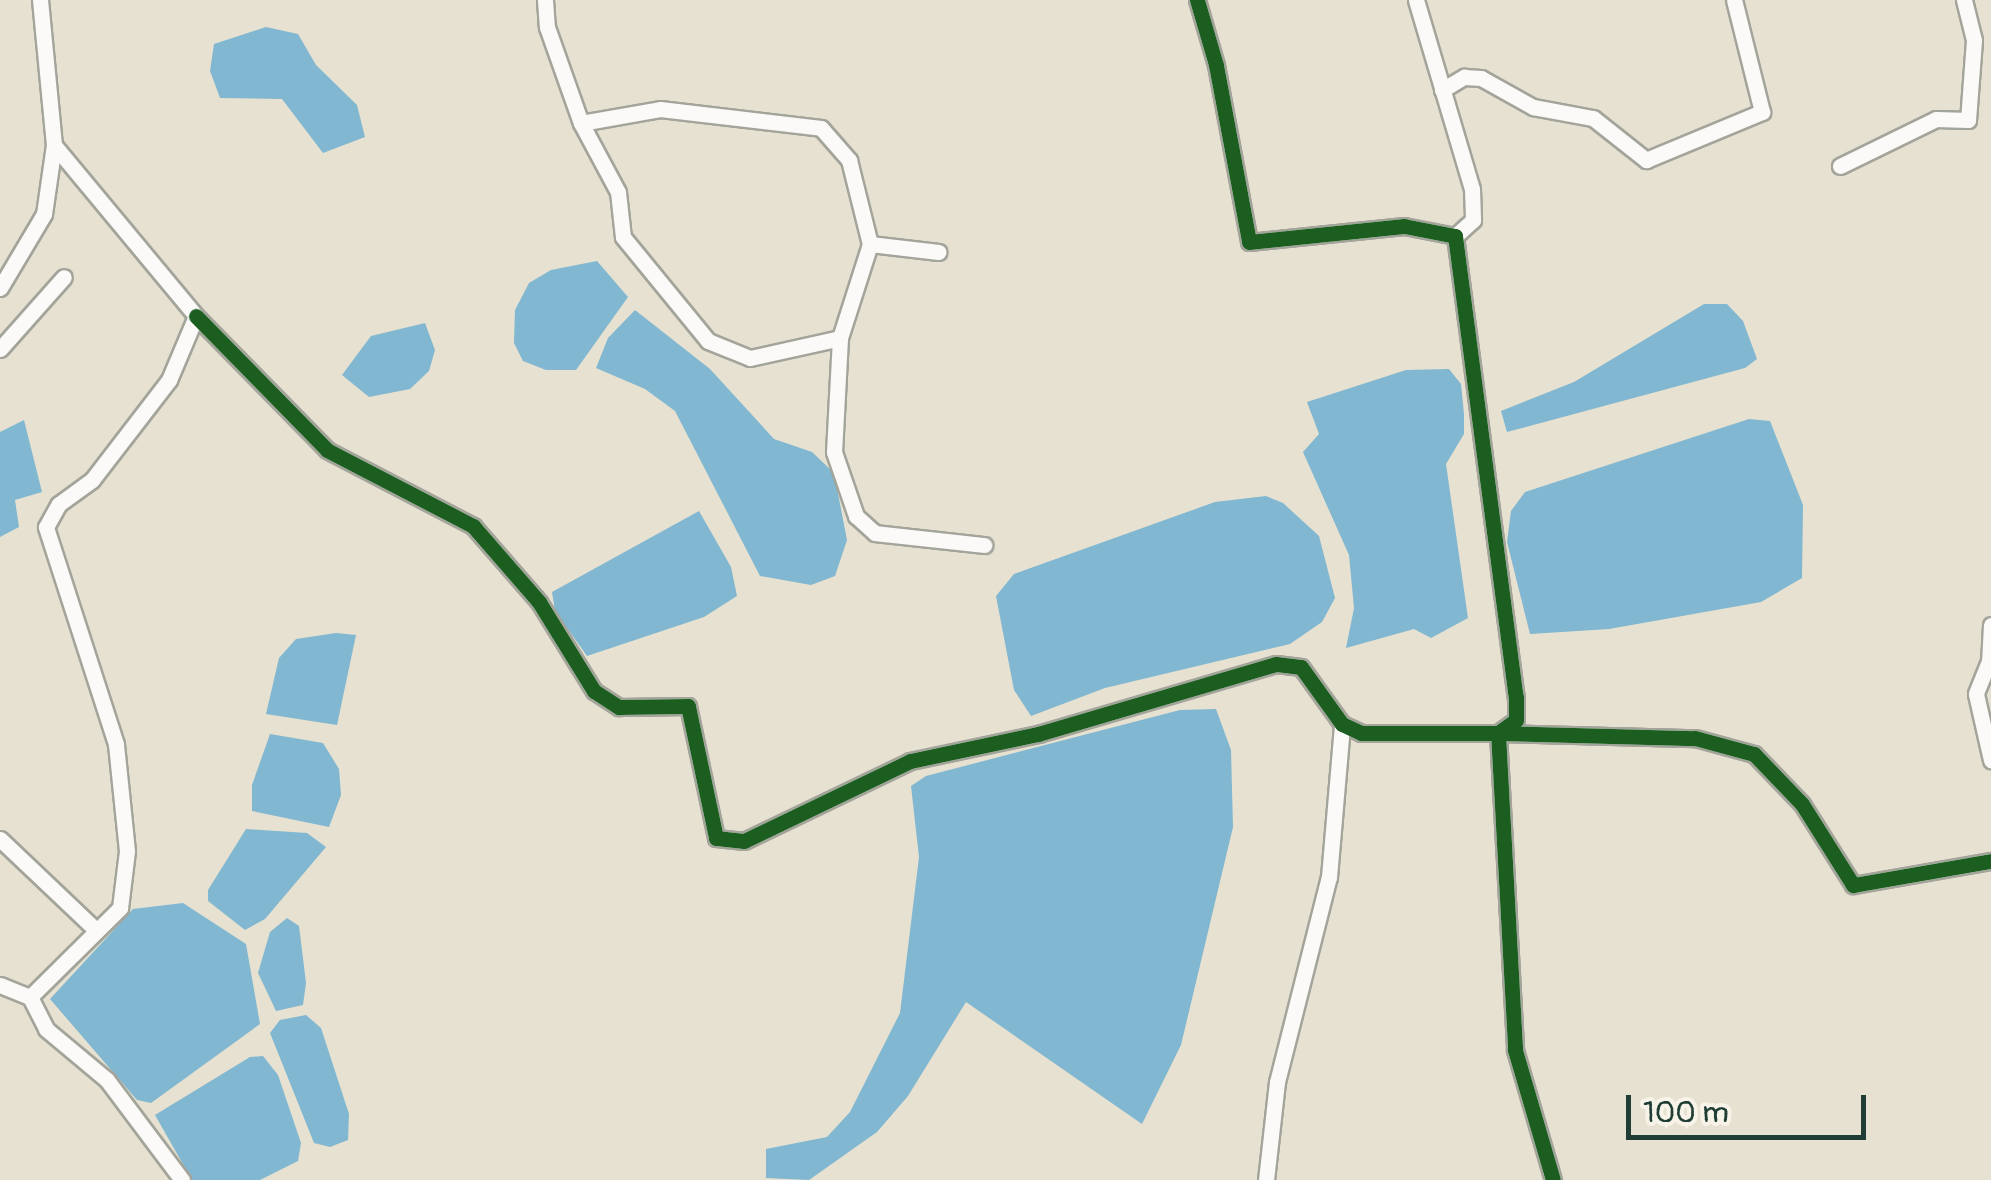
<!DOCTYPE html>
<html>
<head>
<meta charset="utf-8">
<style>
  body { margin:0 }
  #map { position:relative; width:1991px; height:1180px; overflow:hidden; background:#e6e1d1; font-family:Pangolin,sans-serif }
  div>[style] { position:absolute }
  .water>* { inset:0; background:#81b7d0 }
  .roads { filter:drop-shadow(2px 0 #a3a49a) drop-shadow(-2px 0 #a3a49a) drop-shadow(0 2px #a3a49a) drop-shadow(0 -2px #a3a49a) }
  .street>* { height:15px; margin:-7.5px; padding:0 7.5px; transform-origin:7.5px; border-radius:7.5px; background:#fbfaf8 }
  .cycleway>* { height:15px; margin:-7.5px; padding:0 7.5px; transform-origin:7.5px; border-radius:7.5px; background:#1b5e20 }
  span { translate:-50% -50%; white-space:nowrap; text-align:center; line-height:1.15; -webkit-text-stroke:9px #f7f3e8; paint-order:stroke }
  .scale { position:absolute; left:1626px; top:1095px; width:240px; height:45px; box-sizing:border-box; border:5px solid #1f3d34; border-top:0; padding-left:12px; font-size:30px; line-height:35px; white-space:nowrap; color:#1f3d34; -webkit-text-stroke:8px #f7f3e8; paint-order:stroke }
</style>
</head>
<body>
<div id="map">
  <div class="water">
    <i style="clip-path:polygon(266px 27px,298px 34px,316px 65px,357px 105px,365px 137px,323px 153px,282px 99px,220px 98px,210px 71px,214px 44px)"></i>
    <i style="clip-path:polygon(597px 261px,628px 297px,576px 370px,546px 370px,523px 361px,514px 343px,515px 310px,529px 283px,551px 270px)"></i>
    <i style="clip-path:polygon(1704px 304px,1727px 304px,1743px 321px,1757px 359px,1745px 368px,1507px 432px,1501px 411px,1574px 382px)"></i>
    <i style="clip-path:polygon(635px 310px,710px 369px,774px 439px,812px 452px,834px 473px,847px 540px,835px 576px,811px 585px,760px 576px,675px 411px,645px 389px,596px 368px,608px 338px)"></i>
    <i style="clip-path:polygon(425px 323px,435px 350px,429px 371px,410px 389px,369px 397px,342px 375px,371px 336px)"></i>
    <i style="clip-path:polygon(1449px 369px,1461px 384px,1464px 414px,1464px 434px,1446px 464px,1468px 618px,1431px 638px,1414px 629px,1346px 648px,1354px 608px,1349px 555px,1303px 452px,1319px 434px,1307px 402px,1406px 370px)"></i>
    <i style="clip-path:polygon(1749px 419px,1770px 421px,1803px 505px,1802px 578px,1761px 602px,1609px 629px,1530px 634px,1507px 542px,1511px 511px,1525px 492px)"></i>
    <i style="clip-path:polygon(24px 420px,42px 492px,15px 500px,19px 527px,0 537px,0 432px)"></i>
    <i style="clip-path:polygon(1266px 496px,1283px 503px,1319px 536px,1335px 598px,1322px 622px,1290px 644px,1105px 688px,1031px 716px,1014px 690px,996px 596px,1014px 574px,1215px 502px)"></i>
    <i style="clip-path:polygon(699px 511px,731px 567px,737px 596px,704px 617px,587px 656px,555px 611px,552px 592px)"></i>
    <i style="clip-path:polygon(336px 633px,356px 635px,337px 725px,266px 714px,279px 658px,296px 639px)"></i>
    <i style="clip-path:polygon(1216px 709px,1231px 750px,1233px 827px,1181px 1045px,1142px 1124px,966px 1002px,908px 1096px,877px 1132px,809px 1180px,766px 1178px,766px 1149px,827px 1137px,850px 1112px,900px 1013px,919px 857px,911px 786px,926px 776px,1180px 710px)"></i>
    <i style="clip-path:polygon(270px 734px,323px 743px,339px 769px,341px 795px,329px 827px,252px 811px,252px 785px)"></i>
    <i style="clip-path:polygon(246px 829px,307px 833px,326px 847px,265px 919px,245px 930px,208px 901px,208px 890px)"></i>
    <i style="clip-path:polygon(183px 903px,246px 944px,260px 1024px,151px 1103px,137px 1100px,50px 999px,133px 909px)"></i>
    <i style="clip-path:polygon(287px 918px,299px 926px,306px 983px,303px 1005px,276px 1011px,258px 973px,270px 932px)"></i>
    <i style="clip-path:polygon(306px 1015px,321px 1028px,349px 1114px,348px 1140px,330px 1147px,314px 1143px,270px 1033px,280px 1020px)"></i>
    <i style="clip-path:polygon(263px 1056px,278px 1075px,301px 1143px,298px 1161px,260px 1180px,192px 1180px,155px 1115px,250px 1057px)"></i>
  </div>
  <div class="roads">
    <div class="street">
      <i style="left:545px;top:0;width:27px;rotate:86deg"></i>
      <i style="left:547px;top:27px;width:102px;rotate:70.5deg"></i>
      <i style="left:581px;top:123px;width:80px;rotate:-10deg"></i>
      <i style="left:660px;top:109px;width:162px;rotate:6.7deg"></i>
      <i style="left:821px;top:128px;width:43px;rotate:48.8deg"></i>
      <i style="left:849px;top:160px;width:87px;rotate:76deg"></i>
      <i style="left:870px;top:244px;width:69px;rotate:6.6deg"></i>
      <i style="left:1197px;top:0;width:68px;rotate:73.7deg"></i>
      <i style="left:1216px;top:65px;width:180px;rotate:79.4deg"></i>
      <i style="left:1249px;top:242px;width:156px;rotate:-5.9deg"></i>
      <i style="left:1404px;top:226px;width:52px;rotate:11.1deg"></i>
      <i style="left:1455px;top:236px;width:465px;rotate:82.5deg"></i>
      <i style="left:1516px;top:697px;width:23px;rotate:90deg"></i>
      <i style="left:1516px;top:720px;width:22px;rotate:144deg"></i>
      <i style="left:1498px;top:733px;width:197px;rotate:1.5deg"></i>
      <i style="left:1695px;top:738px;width:61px;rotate:15.2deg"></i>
      <i style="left:1754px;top:754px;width:69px;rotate:46.2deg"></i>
      <i style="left:1802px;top:804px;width:96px;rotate:57.8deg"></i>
      <i style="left:1853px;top:885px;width:140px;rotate:-9.9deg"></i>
      <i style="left:1416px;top:0;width:197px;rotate:73.5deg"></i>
      <i style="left:1472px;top:189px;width:31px;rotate:88deg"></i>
      <i style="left:1473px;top:220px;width:24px;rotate:138deg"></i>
      <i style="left:1442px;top:90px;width:26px;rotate:-31deg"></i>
      <i style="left:1464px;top:77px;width:17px;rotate:3deg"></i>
      <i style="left:1481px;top:78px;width:60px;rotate:29.1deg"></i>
      <i style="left:1533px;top:107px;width:61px;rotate:10.4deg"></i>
      <i style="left:1593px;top:118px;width:68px;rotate:38.4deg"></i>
      <i style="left:1646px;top:160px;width:126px;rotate:-22.5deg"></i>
      <i style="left:1762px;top:112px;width:115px;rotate:-104deg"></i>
      <i style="left:581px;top:123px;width:78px;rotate:61.8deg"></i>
      <i style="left:618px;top:192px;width:45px;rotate:83.7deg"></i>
      <i style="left:623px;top:237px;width:134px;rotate:50.7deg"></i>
      <i style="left:708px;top:341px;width:45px;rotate:22deg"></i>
      <i style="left:750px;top:358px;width:92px;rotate:-12.5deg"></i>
      <i style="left:1840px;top:166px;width:107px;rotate:-26.1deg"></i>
      <i style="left:1936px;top:119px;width:32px;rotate:2deg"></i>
      <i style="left:1968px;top:120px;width:80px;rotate:-85.7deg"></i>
      <i style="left:1974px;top:40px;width:41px;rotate:-104deg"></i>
      <i style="left:870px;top:244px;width:99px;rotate:107.7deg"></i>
      <i style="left:840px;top:338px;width:114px;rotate:93deg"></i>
      <i style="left:834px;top:452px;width:68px;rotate:71deg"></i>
      <i style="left:856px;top:516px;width:25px;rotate:42deg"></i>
      <i style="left:875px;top:533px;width:110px;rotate:6.3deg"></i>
      <i style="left:0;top:288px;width:86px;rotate:-59.3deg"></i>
      <i style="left:44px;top:214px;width:70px;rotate:-81.8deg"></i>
      <i style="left:54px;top:145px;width:146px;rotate:-95.5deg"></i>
      <i style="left:196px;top:316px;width:187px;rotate:45.6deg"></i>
      <i style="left:327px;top:450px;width:165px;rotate:27.5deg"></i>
      <i style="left:473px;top:526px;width:101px;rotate:49deg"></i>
      <i style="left:539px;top:602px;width:105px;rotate:58.3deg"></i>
      <i style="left:594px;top:691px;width:30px;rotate:33deg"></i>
      <i style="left:619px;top:707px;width:69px;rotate:-0.8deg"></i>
      <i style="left:688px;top:706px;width:135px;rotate:78deg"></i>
      <i style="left:716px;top:838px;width:28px;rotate:6deg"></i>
      <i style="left:744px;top:841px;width:184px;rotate:-25.7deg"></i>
      <i style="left:910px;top:761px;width:131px;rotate:-11.9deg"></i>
      <i style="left:1038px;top:734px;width:248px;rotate:-16.4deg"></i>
      <i style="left:1276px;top:664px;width:25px;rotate:7deg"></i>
      <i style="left:1301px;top:667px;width:70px;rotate:54.3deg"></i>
      <i style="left:1342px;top:724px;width:21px;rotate:25deg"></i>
      <i style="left:1361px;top:733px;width:137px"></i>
      <i style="left:1498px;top:733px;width:317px;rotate:86.9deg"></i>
      <i style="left:1515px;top:1050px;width:135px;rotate:73.7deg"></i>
      <i style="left:0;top:349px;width:96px;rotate:-48.4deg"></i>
      <i style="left:1991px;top:625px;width:36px;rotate:93deg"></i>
      <i style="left:1989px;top:661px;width:35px;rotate:112deg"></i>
      <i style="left:1976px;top:694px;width:68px;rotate:77.2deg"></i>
      <i style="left:0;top:839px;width:132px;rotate:43.5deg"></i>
      <i style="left:0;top:985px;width:32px;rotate:22deg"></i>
      <i style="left:30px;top:997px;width:36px;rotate:63deg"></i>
      <i style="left:46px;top:1029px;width:80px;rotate:39.9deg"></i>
      <i style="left:107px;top:1080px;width:125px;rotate:53.1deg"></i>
      <i style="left:30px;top:997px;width:127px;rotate:-44.7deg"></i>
      <i style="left:120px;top:908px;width:57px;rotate:-83deg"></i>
      <i style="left:127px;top:851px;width:108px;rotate:-95.9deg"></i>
      <i style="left:116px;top:744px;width:228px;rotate:-107.9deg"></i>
      <i style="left:46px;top:527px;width:26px;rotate:-61deg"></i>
      <i style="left:59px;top:504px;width:41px;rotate:-36deg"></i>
      <i style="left:92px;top:480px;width:126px;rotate:-52.4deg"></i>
      <i style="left:169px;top:380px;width:69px;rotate:-67.1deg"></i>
      <i style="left:196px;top:316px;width:222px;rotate:-129.7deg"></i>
      <i style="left:1266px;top:1180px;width:99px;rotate:-83.6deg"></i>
      <i style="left:1277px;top:1082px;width:211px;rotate:-75.8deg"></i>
      <i style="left:1329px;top:877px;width:154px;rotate:-85.1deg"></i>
    </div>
  </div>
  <div class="cycleway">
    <i style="left:1197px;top:0;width:68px;rotate:73.7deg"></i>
    <i style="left:1216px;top:65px;width:180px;rotate:79.4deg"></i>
    <i style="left:1249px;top:242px;width:156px;rotate:-5.9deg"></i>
    <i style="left:1404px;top:226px;width:52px;rotate:11.1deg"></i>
    <i style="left:1455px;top:236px;width:465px;rotate:82.5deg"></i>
    <i style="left:1516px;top:697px;width:23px;rotate:90deg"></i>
    <i style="left:1516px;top:720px;width:22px;rotate:144deg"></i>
    <i style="left:1498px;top:733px;width:197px;rotate:1.5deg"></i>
    <i style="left:1695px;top:738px;width:61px;rotate:15.2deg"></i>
    <i style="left:1754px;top:754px;width:69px;rotate:46.2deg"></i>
    <i style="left:1802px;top:804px;width:96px;rotate:57.8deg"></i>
    <i style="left:1853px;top:885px;width:140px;rotate:-9.9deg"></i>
    <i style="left:196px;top:316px;width:187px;rotate:45.6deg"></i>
    <i style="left:327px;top:450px;width:165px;rotate:27.5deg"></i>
    <i style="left:473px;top:526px;width:101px;rotate:49deg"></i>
    <i style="left:539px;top:602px;width:105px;rotate:58.3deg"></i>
    <i style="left:594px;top:691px;width:30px;rotate:33deg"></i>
    <i style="left:619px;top:707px;width:69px;rotate:-0.8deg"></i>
    <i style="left:688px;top:706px;width:135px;rotate:78deg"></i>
    <i style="left:716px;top:838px;width:28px;rotate:6deg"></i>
    <i style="left:744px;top:841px;width:184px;rotate:-25.7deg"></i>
    <i style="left:910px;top:761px;width:131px;rotate:-11.9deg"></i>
    <i style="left:1038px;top:734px;width:248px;rotate:-16.4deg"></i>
    <i style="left:1276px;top:664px;width:25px;rotate:7deg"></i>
    <i style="left:1301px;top:667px;width:70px;rotate:54.3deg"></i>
    <i style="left:1342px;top:724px;width:21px;rotate:25deg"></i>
    <i style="left:1361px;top:733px;width:137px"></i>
    <i style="left:1498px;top:733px;width:317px;rotate:86.9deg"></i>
    <i style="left:1515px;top:1050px;width:135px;rotate:73.7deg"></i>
  </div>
  <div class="scale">100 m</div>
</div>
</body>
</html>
